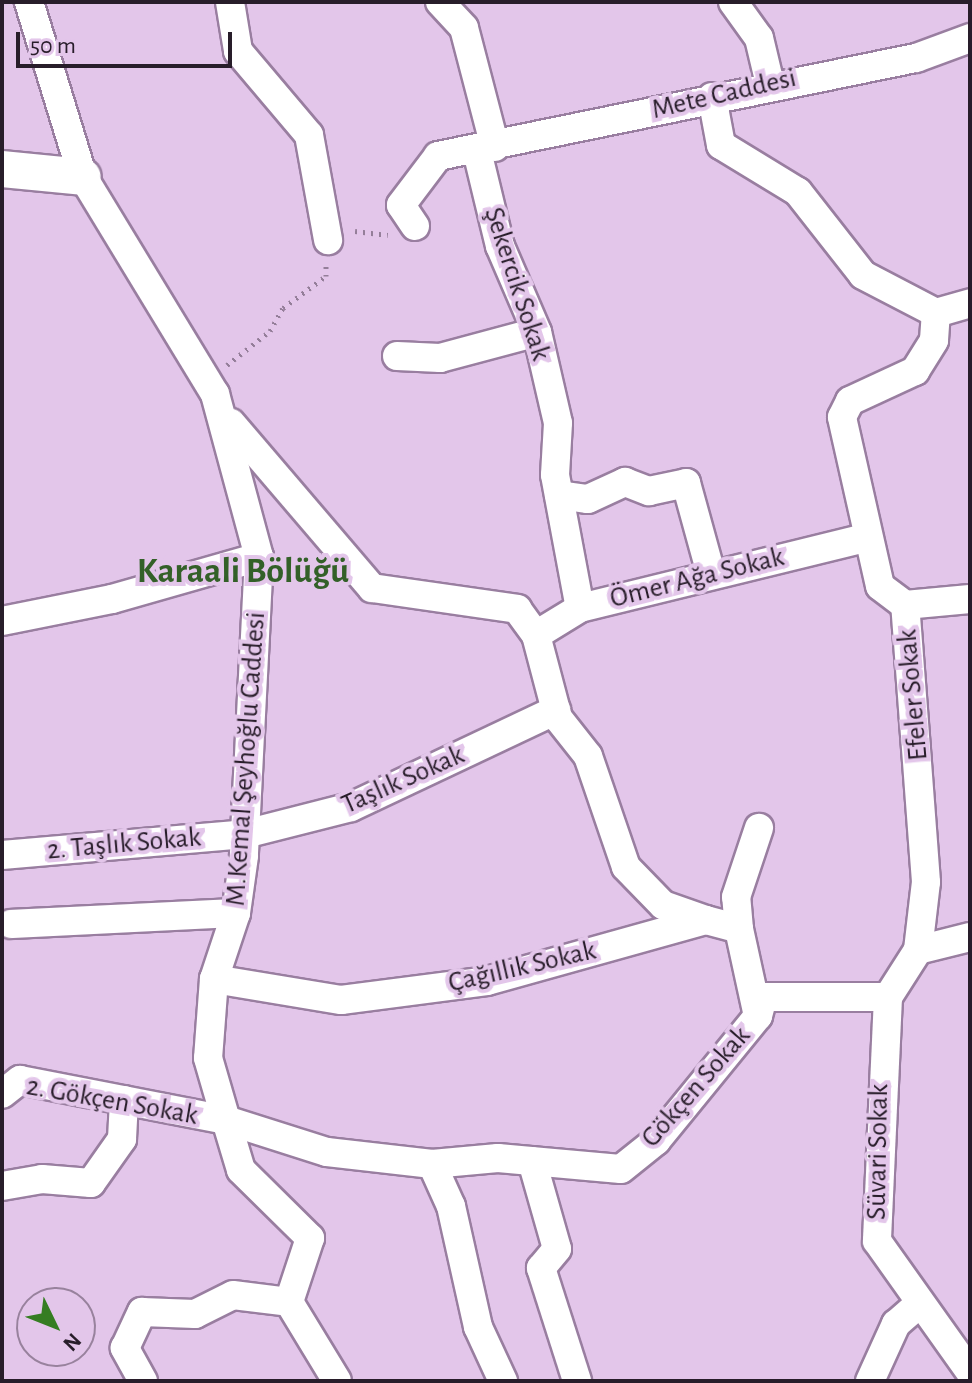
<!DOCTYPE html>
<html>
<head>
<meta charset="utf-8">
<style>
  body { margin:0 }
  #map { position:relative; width:972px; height:1383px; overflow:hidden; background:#e3c6ea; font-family:"Alegreya Sans",sans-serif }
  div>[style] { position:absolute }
  .path>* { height:5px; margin-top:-2.5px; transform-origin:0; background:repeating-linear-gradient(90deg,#947e99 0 2px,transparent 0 8px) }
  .roads { filter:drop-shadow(2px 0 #997ea0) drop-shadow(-2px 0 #997ea0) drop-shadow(0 2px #997ea0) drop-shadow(0 -2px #997ea0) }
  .minor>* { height:28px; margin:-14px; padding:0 14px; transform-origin:14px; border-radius:14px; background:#fff }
  .tertiary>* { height:36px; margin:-18px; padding:0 18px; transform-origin:18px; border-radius:18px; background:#fff }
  span { translate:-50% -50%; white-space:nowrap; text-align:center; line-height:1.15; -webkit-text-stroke:8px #e3c6ea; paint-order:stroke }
  .street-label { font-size:28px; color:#281d2a }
  .district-label { font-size:36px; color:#336028; font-weight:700 }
  .frame { position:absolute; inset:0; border:4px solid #281d2a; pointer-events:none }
  .north { position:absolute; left:16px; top:1287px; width:80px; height:80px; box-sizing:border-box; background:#e3c6ea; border:2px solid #98829d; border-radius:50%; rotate:133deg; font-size:22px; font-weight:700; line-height:32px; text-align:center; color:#281d2a }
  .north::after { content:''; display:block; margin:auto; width:28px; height:36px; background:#357d22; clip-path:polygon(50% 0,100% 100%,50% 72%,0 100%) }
  .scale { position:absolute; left:16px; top:32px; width:216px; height:36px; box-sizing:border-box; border:4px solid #281d2a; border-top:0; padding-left:10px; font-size:24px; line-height:28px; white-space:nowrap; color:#281d2a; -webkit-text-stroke:6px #e3c6ea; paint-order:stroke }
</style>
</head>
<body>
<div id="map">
  <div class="path">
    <i style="left:355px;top:231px;width:33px;rotate:7deg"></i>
    <i style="left:227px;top:365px;width:55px;rotate:-38.3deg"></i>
    <i style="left:270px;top:331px;width:26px;rotate:-61deg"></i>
    <i style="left:283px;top:308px;width:54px;rotate:-36.7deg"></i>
    <i style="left:326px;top:276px;width:11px;rotate:-90deg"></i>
  </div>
  <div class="roads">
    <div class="minor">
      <i style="left:29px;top:2px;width:183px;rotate:72.9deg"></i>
      <i style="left:83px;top:177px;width:254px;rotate:58.7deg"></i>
      <i style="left:215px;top:394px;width:169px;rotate:74.9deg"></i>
      <i style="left:259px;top:557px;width:299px;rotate:92.9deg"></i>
      <i style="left:244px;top:856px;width:58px;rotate:98deg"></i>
      <i style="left:236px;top:913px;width:70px;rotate:108.4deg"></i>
      <i style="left:214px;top:979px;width:79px;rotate:94.3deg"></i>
      <i style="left:208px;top:1058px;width:65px;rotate:73.8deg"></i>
      <i style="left:226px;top:1120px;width:106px;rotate:17.6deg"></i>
      <i style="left:327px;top:1152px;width:106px;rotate:6.5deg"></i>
      <i style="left:432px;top:1164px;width:46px;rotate:65.7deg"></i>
      <i style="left:451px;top:1206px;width:124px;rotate:77.4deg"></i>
      <i style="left:478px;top:1327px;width:60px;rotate:65.2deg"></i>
      <i style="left:230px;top:2px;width:50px;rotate:80.7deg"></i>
      <i style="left:238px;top:51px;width:110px;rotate:49.8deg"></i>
      <i style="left:309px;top:135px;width:107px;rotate:79.7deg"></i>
      <i style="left:440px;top:2px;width:35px;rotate:47deg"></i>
      <i style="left:464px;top:28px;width:123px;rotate:75.4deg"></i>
      <i style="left:733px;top:2px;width:44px;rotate:54.2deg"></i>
      <i style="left:759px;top:38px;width:47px;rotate:76.6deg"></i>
      <i style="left:712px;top:97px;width:49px;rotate:79.4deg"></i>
      <i style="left:721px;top:145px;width:90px;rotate:31.4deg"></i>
      <i style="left:798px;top:192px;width:105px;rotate:51.9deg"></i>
      <i style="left:863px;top:275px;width:82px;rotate:27.5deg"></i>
      <i style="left:936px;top:313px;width:35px;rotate:-16deg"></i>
      <i style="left:477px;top:151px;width:98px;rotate:76.4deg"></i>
      <i style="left:500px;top:246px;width:94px;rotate:66.7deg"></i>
      <i style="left:537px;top:332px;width:93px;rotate:77deg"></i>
      <i style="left:558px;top:423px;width:52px;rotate:93.3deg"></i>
      <i style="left:555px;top:475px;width:135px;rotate:79.4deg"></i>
      <i style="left:415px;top:226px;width:25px;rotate:-124deg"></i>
      <i style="left:401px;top:205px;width:61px;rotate:-52.9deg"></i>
      <i style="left:438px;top:156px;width:488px;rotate:-11.6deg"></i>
      <i style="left:916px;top:58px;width:58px;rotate:-20.3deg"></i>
      <i style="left:397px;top:356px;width:43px;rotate:2.7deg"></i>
      <i style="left:440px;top:358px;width:100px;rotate:-15deg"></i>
      <i style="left:231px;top:423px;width:217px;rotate:49.5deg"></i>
      <i style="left:372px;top:588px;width:147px;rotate:8.2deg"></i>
      <i style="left:517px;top:609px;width:32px;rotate:54deg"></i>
      <i style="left:536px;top:635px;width:86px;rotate:75.2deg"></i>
      <i style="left:558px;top:718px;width:48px;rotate:51.7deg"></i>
      <i style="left:588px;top:756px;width:117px;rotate:71.1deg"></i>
      <i style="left:626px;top:867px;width:53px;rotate:45.8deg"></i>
      <i style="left:663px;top:905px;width:46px;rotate:19.2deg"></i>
      <i style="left:559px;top:495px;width:29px;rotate:8deg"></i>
      <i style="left:588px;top:499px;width:41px;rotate:-24.7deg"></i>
      <i style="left:625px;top:482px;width:26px;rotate:21deg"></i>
      <i style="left:649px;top:491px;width:38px;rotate:-12deg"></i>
      <i style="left:686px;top:483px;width:90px;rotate:74.6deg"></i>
      <i style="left:905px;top:605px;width:65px;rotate:-5.3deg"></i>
      <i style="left:2px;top:621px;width:112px;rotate:-11.3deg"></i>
      <i style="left:112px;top:599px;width:153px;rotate:-15.9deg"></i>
      <i style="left:536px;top:635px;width:52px;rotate:-31.5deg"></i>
      <i style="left:580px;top:608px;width:292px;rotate:-13.8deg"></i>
      <i style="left:2px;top:855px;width:244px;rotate:-4.9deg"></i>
      <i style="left:245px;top:834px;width:109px;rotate:-14.3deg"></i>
      <i style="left:351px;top:807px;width:227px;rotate:-25.3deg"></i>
      <i style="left:11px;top:924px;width:225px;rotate:-2.8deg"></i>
      <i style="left:739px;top:929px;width:32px;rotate:-95deg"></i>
      <i style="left:736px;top:897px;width:73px;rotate:-71.6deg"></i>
      <i style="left:918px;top:950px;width:68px;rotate:-83.3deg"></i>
      <i style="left:926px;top:882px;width:278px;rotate:-94.3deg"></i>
      <i style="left:905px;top:605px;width:31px;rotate:-143deg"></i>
      <i style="left:880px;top:586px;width:173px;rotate:-102.7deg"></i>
      <i style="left:842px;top:417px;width:18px;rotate:-63deg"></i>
      <i style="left:850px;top:401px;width:72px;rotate:-24.8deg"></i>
      <i style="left:915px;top:371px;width:36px;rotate:-58deg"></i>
      <i style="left:934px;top:340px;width:27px;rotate:-86deg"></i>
      <i style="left:214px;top:979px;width:129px;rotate:9.4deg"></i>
      <i style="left:341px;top:1000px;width:147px;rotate:-7.4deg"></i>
      <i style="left:487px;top:981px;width:227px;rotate:-15.6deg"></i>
      <i style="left:706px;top:920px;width:34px;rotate:15deg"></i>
      <i style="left:739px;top:929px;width:89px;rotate:77.7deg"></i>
      <i style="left:888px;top:997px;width:244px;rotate:92.6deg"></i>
      <i style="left:877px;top:1241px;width:161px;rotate:54.6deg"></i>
      <i style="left:2px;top:1094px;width:23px;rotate:-38deg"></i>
      <i style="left:20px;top:1080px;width:210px;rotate:11deg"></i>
      <i style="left:226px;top:1120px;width:52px;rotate:73.3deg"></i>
      <i style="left:241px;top:1170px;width:97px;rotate:44.6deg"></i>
      <i style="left:310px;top:1238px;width:67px;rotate:108.2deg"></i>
      <i style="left:289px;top:1302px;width:92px;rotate:58.7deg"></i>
      <i style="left:532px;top:1161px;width:91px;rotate:74.1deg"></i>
      <i style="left:557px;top:1249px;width:25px;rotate:130deg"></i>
      <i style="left:541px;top:1268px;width:119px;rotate:72.3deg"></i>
      <i style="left:432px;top:1164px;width:66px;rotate:-5.2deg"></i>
      <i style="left:498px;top:1158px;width:123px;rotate:5.1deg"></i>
      <i style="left:621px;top:1169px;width:45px;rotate:-38.7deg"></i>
      <i style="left:656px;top:1141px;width:161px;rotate:-50.8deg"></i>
      <i style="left:758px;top:1016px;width:20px;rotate:-75deg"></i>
      <i style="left:763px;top:997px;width:125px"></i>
      <i style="left:888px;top:997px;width:56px;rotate:-57.4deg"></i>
      <i style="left:918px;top:950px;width:54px;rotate:-14deg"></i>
      <i style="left:2px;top:1186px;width:41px;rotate:-9.9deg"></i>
      <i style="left:42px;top:1179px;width:49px;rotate:4.7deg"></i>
      <i style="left:91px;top:1183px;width:54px;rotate:-54.8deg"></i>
      <i style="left:122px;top:1139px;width:39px;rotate:-87deg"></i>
      <i style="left:143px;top:1381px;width:38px;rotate:-119deg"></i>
      <i style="left:125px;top:1348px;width:40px;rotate:-65deg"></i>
      <i style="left:142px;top:1312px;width:53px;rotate:2.2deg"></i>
      <i style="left:195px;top:1314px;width:42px;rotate:-26.6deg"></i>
      <i style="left:233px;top:1295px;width:56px;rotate:7.1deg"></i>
      <i style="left:870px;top:1381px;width:63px;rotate:-65.5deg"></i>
      <i style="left:896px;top:1324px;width:28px;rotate:-41deg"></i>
    </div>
    <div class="tertiary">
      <i style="left:2px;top:169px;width:81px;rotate:5.6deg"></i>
    </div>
  </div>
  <div class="street-label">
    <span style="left:724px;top:94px;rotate:-13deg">Mete Caddesi</span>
    <span style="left:517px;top:284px;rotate:72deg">Şekercik Sokak</span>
    <span style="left:697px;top:578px;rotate:-14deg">Ömer Ağa Sokak</span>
    <span style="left:913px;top:695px;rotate:-95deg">Efeler Sokak</span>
    <span style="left:246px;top:759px;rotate:-86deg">M.Kemal Şeyhoğlu Caddesi</span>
    <span style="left:403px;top:780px;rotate:-24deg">Taşlık Sokak</span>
    <span style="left:124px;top:844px;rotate:-5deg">2. Taşlık Sokak</span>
    <span style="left:522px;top:967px;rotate:-13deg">Çağıllık Sokak</span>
    <span style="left:696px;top:1087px;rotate:-49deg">Gökçen Sokak</span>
    <span style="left:112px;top:1101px;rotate:10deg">2. Gökçen Sokak</span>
    <span style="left:878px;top:1152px;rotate:-89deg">Süvari Sokak</span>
  </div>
  <div class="district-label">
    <span style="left:243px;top:572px">Karaali Bölüğü</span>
  </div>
  <div class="frame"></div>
  <div class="north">N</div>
  <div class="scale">50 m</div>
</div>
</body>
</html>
